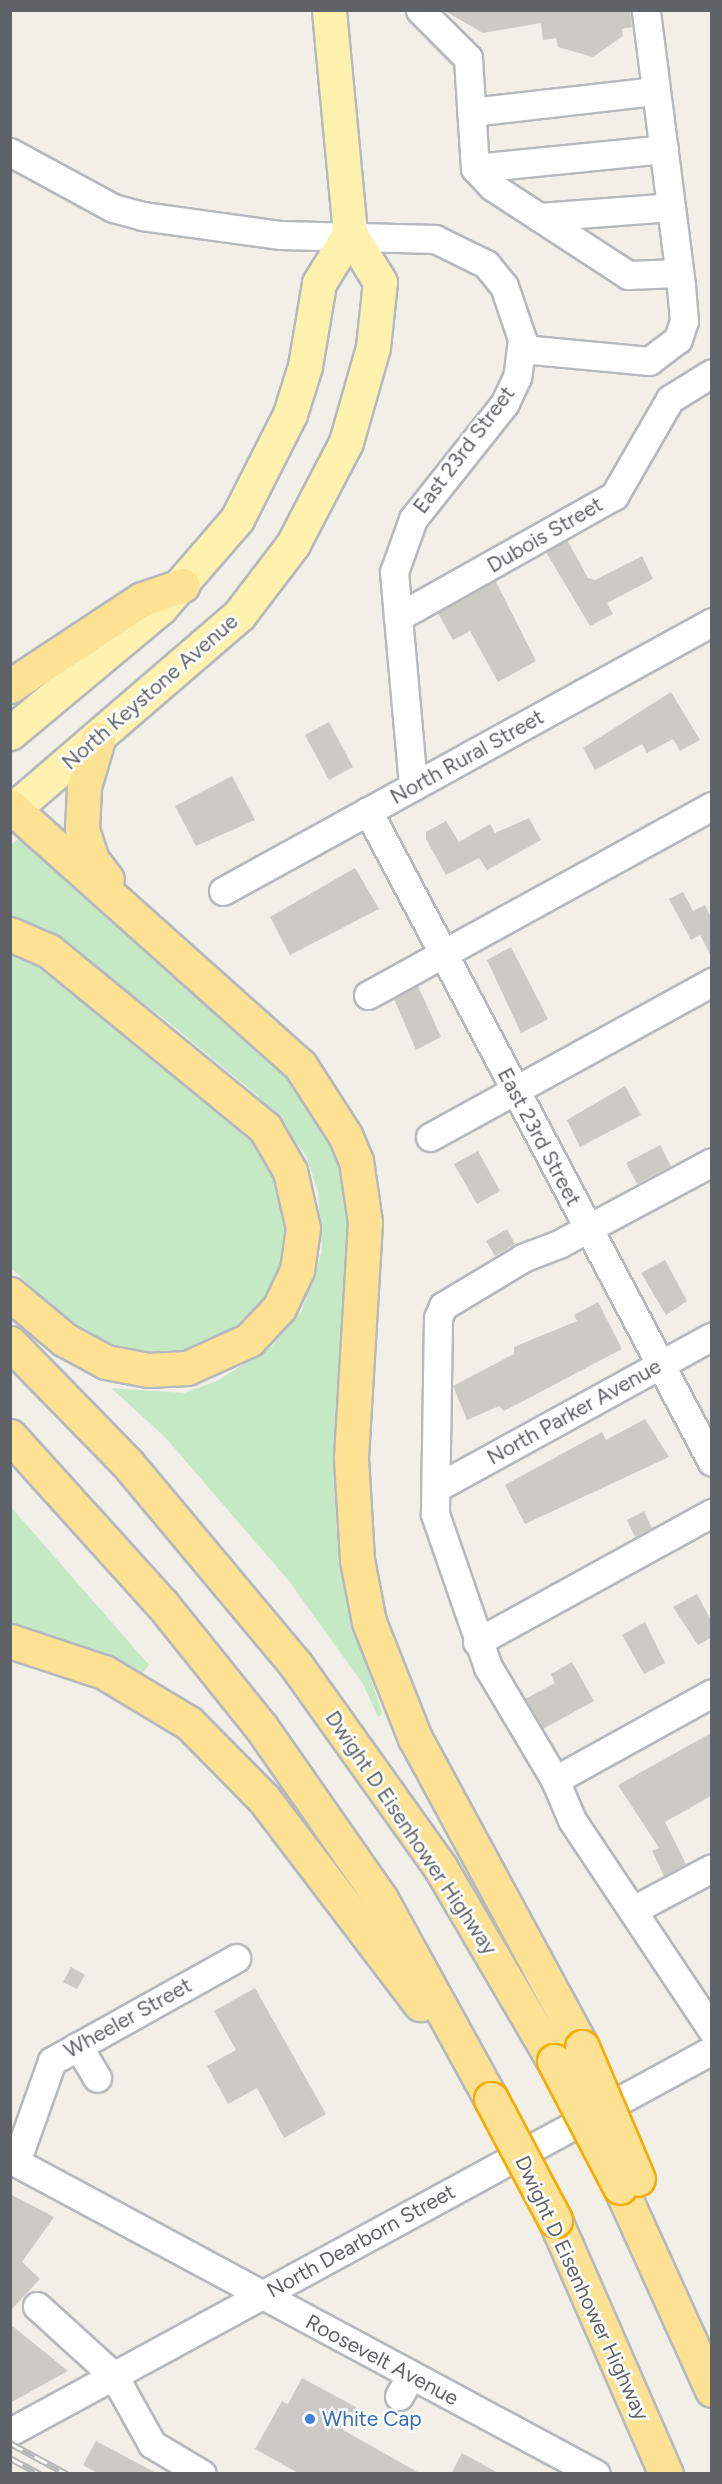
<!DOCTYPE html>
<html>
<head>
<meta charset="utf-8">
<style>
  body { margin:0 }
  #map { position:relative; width:722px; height:2484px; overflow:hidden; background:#f1efe8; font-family:Figtree,sans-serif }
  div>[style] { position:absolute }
  .green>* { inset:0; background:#c5e8c5 }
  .building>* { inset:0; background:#cccac5 }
  .roads { filter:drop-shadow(2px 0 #b5b8bc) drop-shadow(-2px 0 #b5b8bc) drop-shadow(0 2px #b5b8bc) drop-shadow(0 -2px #b5b8bc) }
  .minor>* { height:27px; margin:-13.5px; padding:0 13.5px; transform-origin:13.5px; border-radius:13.5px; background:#fff }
  .major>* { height:33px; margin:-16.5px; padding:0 16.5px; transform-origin:16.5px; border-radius:16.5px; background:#fff2af }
  .highway>* { height:33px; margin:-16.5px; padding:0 16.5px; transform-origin:16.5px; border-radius:16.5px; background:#fde293 }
  .rail>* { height:7px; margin-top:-3.5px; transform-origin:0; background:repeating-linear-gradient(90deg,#fff 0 14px,#b6b7b8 0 28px); box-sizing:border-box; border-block:2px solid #b6b7b8 }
  .bridges { filter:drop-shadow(2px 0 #f9ab00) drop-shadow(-2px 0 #f9ab00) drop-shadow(0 2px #f9ab00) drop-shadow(0 -2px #f9ab00) }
  .highway-bridge>* { height:33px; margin:-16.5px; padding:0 16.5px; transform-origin:16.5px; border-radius:16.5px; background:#fde293 }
  .dots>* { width:16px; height:16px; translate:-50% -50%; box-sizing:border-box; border:3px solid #fff; border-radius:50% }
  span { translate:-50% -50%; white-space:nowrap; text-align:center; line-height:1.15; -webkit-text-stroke:5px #fff; paint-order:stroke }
  .street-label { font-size:21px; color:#5f6368 }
  .shop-label { font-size:21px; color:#366cbe }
  .left { translate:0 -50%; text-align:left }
  .frame { position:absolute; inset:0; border:12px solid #5f6368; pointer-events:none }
</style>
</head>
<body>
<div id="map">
  <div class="green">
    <i style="clip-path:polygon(25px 835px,311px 1097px,355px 1198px,336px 1525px,348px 1606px,382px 1714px,378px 1717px,363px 1684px,289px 1581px,165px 1437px,111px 1388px,184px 1393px,217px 1381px,271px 1347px,301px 1312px,322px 1252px,318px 1192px,306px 1155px,257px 1095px,162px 1017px,60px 941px,11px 916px,10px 845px)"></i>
    <i style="clip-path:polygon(10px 947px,45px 965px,263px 1143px,292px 1224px,278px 1285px,254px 1316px,228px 1335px,162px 1356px,117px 1351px,82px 1334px,11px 1268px)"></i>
    <i style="clip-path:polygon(11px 1507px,149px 1665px,135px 1681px,11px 1624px)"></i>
  </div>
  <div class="building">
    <i style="clip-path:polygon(443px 10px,630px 10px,632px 27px,622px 29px,623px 36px,593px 57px,558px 47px,556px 38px,543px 40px,541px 23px,483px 33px)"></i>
    <i style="clip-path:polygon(567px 540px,588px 578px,595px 580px,642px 556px,653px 579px,607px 603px,613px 614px,590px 626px,546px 552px)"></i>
    <i style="clip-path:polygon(495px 580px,536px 661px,498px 682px,470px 631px,453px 640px,438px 613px)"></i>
    <i style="clip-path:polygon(671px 692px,700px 740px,680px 751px,673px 739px,647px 753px,642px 744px,595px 770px,583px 748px)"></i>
    <i style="clip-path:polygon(329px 722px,353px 767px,329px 780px,305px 735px)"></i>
    <i style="clip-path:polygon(232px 776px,255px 820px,196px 846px,175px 806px)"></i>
    <i style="clip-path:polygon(529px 818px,541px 840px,487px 870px,479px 858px,446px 875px,426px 839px,426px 832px,446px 821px,459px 842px,490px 824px,495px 833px)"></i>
    <i style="clip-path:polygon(355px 868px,379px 909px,290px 955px,270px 917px)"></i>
    <i style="clip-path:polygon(683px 892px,693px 911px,705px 905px,711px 917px,711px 956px,700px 935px,691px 940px,669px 899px)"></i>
    <i style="clip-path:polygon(511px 947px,548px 1019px,521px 1033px,487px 960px)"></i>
    <i style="clip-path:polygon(418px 986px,441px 1037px,416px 1050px,394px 999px)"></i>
    <i style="clip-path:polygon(625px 1086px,641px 1115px,580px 1147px,567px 1120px)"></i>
    <i style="clip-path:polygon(660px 1145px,671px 1166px,637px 1184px,626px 1163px)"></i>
    <i style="clip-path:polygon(478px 1151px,500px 1191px,477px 1204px,454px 1164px)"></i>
    <i style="clip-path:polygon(507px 1229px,515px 1244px,495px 1256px,486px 1241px)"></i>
    <i style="clip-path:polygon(665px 1260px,687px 1301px,666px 1315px,641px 1273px)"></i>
    <i style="clip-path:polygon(598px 1302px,622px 1349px,504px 1411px,499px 1406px,467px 1420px,453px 1386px,514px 1354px,514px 1347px,577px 1321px,574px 1315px)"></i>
    <i style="clip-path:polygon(645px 1419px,669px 1457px,525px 1524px,505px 1485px,602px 1432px,606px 1440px)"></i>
    <i style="clip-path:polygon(644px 1511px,652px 1528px,635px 1537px,627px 1520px)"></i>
    <i style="clip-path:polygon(697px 1594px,711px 1620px,711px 1638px,698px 1645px,673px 1607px)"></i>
    <i style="clip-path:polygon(645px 1622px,665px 1663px,644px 1674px,622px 1635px)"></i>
    <i style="clip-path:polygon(572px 1662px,594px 1701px,543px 1729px,525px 1699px,555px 1683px,551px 1674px)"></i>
    <i style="clip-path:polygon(711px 1733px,711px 1796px,665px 1822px,686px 1864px,664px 1876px,652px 1851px,659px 1848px,618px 1785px)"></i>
    <i style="clip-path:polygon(71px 1967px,85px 1975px,77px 1989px,63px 1982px)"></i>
    <i style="clip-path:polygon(255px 1988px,326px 2114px,284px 2138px,257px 2088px,228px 2104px,207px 2066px,236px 2050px,214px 2011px)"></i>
    <i style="clip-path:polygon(10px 2194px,54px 2217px,22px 2262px,40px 2279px,10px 2311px)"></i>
    <i style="clip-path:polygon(10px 2324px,68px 2371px,10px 2403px)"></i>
    <i style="clip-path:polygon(302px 2378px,356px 2407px,343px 2430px,421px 2474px,300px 2474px,255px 2449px,282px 2401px,288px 2404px)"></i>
    <i style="clip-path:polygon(96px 2441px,158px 2474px,99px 2474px,83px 2465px)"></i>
    <i style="clip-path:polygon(462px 2453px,500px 2474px,451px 2474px)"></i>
  </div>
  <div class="roads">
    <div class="minor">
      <i style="left:420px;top:10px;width:68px;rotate:45deg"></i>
      <i style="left:468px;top:58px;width:110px;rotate:86.4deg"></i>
      <i style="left:475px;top:168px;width:26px;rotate:47deg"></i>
      <i style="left:493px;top:187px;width:161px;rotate:33.1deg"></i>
      <i style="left:628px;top:275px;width:51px;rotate:-2.2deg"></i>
      <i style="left:471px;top:112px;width:186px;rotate:-6.5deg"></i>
      <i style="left:10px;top:152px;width:117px;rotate:28.5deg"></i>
      <i style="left:113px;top:208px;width:30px;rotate:15deg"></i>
      <i style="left:142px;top:216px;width:140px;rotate:7.8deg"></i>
      <i style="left:281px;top:235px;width:154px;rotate:1.5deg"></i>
      <i style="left:435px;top:239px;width:57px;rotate:26.1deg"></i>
      <i style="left:486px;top:264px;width:28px;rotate:51deg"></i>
      <i style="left:504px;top:286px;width:56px;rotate:71.2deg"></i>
      <i style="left:522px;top:339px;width:38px;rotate:97deg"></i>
      <i style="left:517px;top:377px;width:29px;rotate:115deg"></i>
      <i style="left:505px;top:403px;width:148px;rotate:128.4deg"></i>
      <i style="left:413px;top:519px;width:56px;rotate:109.7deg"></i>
      <i style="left:394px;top:572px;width:215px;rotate:84.9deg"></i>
      <i style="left:475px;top:168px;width:190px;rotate:-5.7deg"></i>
      <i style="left:539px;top:217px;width:132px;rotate:-4.3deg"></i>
      <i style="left:522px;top:349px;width:128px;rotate:5.4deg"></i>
      <i style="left:649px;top:361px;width:36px;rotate:-37deg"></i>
      <i style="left:678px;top:339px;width:19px;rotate:-72deg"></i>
      <i style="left:684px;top:321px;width:36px;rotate:-95deg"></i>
      <i style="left:681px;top:285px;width:277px;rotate:-97.3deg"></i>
      <i style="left:398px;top:617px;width:248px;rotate:-29.3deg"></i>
      <i style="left:614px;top:496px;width:112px;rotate:-60deg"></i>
      <i style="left:670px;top:399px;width:49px;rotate:-31.8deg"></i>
      <i style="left:368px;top:811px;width:736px;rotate:62.15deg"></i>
      <i style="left:223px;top:891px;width:558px;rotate:-28.82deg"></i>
      <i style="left:368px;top:995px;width:393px;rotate:-28.8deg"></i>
      <i style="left:430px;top:1137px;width:322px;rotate:-28.8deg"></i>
      <i style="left:712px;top:1162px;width:174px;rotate:151.8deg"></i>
      <i style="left:559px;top:1244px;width:39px;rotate:159deg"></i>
      <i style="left:523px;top:1258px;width:93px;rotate:149deg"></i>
      <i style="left:443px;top:1306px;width:13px;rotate:113deg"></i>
      <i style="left:438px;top:1318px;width:196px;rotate:90.9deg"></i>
      <i style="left:435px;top:1514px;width:162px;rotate:70.9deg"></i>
      <i style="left:488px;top:1667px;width:131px;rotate:59.3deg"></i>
      <i style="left:555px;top:1780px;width:43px;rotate:67deg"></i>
      <i style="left:572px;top:1820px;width:252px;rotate:56.3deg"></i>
      <i style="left:436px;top:1488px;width:315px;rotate:-28.8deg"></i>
      <i style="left:477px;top:1642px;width:268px;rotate:-28.8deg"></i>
      <i style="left:555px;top:1780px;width:179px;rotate:-29deg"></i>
      <i style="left:633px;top:1910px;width:89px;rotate:-28deg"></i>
      <i style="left:78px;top:2046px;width:37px;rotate:59deg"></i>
      <i style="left:10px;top:2159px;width:665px;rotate:28.26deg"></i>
      <i style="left:16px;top:2162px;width:107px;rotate:-70.4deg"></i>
      <i style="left:52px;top:2061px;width:211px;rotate:-29.2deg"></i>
      <i style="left:37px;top:2306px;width:104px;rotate:42.3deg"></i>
      <i style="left:114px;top:2376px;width:78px;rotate:60.8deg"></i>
      <i style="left:152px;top:2444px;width:58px;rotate:31deg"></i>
      <i style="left:399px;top:2396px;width:24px;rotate:-60deg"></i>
      <i style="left:10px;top:2432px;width:799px;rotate:-28.55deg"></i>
    </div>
    <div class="major">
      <i style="left:10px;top:733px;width:195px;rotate:-39.8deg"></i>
      <i style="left:160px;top:608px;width:118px;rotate:-49.1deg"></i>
      <i style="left:237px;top:519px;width:118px;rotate:-63.2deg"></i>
      <i style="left:290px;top:414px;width:50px;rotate:-72.6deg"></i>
      <i style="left:305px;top:366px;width:84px;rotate:-80.4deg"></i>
      <i style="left:319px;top:283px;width:59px;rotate:-58.2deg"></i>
      <i style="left:10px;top:812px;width:302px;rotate:-40.7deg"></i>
      <i style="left:239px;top:615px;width:89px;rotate:-52.7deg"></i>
      <i style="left:293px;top:544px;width:115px;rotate:-62.5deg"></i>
      <i style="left:346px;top:442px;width:99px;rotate:-74.1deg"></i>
      <i style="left:373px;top:347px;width:65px;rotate:-83.9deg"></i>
      <i style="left:380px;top:282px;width:57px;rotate:-121.5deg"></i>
      <i style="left:350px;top:233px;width:224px;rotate:-95.4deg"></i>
    </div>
    <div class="highway">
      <i style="left:10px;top:686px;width:158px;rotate:-33.4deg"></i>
      <i style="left:142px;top:599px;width:43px;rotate:-18.9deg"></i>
      <i style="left:98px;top:739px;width:50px;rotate:106.3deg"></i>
      <i style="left:84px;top:787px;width:42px;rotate:92.7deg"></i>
      <i style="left:82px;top:829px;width:33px;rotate:72deg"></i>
      <i style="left:92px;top:860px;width:24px;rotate:52deg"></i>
      <i style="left:10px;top:806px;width:389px;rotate:41.8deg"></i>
      <i style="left:300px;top:1065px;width:83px;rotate:57.3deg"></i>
      <i style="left:345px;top:1135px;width:28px;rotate:67deg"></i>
      <i style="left:356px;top:1161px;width:62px;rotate:81.6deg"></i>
      <i style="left:365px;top:1222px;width:236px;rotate:93.4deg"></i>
      <i style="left:351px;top:1458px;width:102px;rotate:86.6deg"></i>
      <i style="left:357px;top:1560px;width:63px;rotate:79deg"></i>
      <i style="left:369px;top:1622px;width:125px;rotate:68.4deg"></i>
      <i style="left:415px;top:1738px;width:351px;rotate:61.6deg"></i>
      <i style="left:10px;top:934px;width:43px;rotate:23.6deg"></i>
      <i style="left:49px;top:951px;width:279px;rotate:39.3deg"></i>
      <i style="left:265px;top:1128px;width:50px;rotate:59.8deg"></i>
      <i style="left:290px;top:1171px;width:58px;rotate:77.2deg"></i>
      <i style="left:303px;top:1228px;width:42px;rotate:98.1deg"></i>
      <i style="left:297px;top:1270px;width:42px;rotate:115.3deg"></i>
      <i style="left:279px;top:1308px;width:44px;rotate:133.2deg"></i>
      <i style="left:249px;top:1340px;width:68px;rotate:155.7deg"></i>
      <i style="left:187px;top:1368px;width:39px;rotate:177deg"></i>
      <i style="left:148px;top:1370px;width:43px;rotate:-169.2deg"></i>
      <i style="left:106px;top:1362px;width:47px;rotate:-151.8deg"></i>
      <i style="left:65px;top:1340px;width:72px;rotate:-140.1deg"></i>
      <i style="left:10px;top:1343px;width:169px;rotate:45.7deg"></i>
      <i style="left:128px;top:1464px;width:262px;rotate:50.1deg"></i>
      <i style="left:296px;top:1665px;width:248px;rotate:54.5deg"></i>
      <i style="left:440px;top:1867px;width:225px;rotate:59.6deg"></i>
      <i style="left:10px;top:1436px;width:227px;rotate:47.9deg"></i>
      <i style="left:162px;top:1604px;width:158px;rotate:51.2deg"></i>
      <i style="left:261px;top:1727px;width:210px;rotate:55.1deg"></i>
      <i style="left:381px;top:1899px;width:228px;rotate:61.2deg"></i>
      <i style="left:10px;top:1641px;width:99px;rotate:18.3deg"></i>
      <i style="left:104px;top:1672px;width:99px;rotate:31deg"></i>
      <i style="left:189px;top:1723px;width:107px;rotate:45.4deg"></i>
      <i style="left:264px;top:1799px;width:258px;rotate:52.7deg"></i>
      <i style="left:620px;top:2187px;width:223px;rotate:65.6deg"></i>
      <i style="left:555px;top:2220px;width:277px;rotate:66.4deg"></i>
    </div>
  </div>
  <div class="rail">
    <i style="left:10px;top:2443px;width:65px;rotate:28.5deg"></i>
    <i style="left:10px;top:2458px;width:34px;rotate:28deg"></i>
  </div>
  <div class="bridges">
    <div class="highway-bridge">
      <i style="left:582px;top:2047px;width:143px;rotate:67deg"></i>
      <i style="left:554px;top:2061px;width:142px;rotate:62.4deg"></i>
      <i style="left:491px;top:2099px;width:137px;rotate:62.1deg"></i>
    </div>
  </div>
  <div class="dots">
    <i style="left:310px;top:2419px;background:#3f7fe0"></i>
  </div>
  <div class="street-label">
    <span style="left:464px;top:450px;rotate:-53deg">East 23rd Street</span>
    <span style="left:545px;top:535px;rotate:-30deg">Dubois Street</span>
    <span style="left:150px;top:692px;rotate:-41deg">North Keystone Avenue</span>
    <span style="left:467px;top:757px;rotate:-29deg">North Rural Street</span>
    <span style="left:539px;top:1137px;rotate:62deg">East 23rd Street</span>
    <span style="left:574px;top:1412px;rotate:-29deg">North Parker Avenue</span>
    <span style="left:411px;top:1833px;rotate:56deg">Dwight D Eisenhower Highway</span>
    <span style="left:128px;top:2018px;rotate:-29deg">Wheeler Street</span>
    <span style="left:361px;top:2241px;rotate:-29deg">North Dearborn Street</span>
    <span style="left:582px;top:2288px;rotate:65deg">Dwight D Eisenhower Highway</span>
    <span style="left:382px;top:2360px;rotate:28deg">Roosevelt Avenue</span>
  </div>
  <div class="shop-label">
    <span class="left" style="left:322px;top:2419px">White Cap</span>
  </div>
  <div class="frame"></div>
</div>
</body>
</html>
